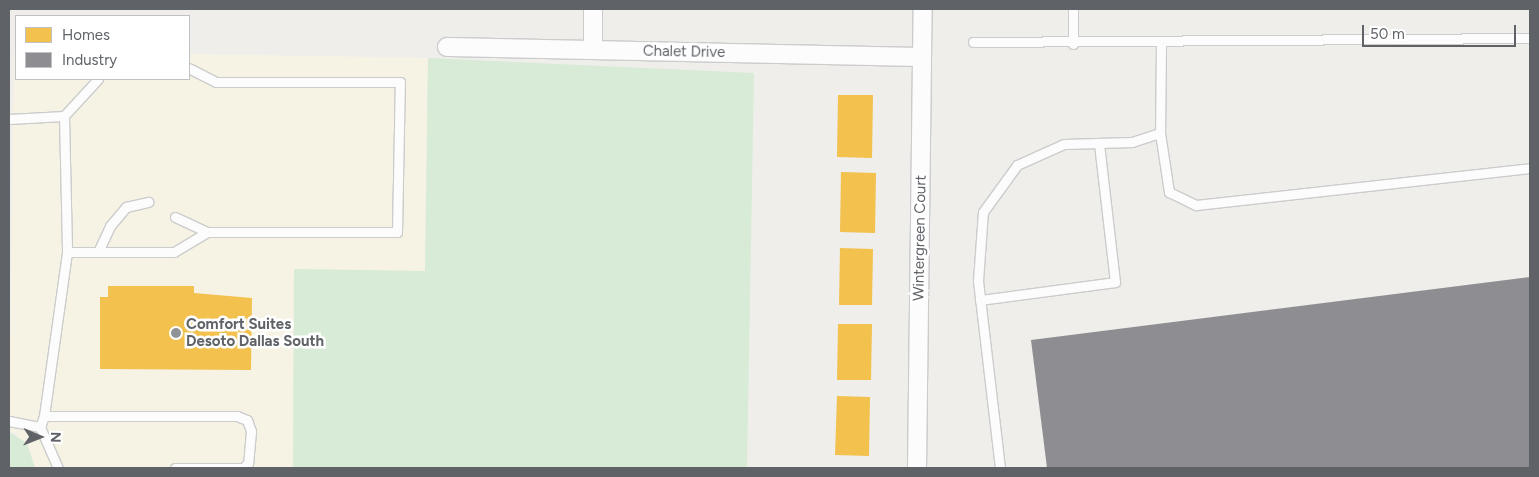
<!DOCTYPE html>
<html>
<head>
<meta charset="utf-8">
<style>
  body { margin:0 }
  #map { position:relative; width:1539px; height:477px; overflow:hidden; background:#efeeea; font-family:Figtree,sans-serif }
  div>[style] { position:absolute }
  .commercial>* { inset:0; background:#f7f3e4 }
  .green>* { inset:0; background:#d8ebd6 }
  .homes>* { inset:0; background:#f2c14e }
  .industry>* { inset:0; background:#8d8d92 }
  .roads { filter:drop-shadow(1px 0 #cbcccc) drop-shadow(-1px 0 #cbcccc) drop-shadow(0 1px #cbcccc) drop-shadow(0 -1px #cbcccc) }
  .service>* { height:9px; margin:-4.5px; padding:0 4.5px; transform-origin:4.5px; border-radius:4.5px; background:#fdfcfc }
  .minor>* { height:18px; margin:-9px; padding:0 9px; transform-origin:9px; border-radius:9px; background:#fdfcfc }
  .dots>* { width:14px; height:14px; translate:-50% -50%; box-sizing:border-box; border:2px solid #fff; border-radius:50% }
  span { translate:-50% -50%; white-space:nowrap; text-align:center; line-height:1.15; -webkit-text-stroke:5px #fff; paint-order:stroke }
  .street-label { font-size:15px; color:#5f6368 }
  .poi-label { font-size:15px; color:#5f6368; font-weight:700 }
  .left { translate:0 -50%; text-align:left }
  .frame { position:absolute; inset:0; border:10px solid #5f6368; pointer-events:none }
  .legend { position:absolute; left:15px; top:15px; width:175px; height:65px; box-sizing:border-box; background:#fff; border:1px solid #bfc1c3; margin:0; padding:6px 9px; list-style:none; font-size:15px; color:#5f6368 }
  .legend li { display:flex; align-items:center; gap:10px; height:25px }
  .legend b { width:25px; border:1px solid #bfc1c3 }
  .north { position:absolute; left:15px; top:412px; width:50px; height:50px; -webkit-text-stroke:4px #fff; paint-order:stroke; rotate:91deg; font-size:14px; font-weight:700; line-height:20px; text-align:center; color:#5f6368 }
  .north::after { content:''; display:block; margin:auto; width:18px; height:22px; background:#5f6368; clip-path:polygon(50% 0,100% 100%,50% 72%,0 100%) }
  .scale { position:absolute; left:1362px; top:25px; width:154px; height:22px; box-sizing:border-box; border:2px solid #5f6368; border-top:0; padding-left:6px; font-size:15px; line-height:18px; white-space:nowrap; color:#5f6368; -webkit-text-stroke:4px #fff; paint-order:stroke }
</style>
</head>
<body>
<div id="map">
  <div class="commercial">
    <i style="clip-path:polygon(14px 51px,16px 79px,189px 79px,189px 54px,428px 58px,425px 271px,294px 269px,293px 468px,35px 468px,16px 433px,9px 432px)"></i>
  </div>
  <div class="green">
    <i style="clip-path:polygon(428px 58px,754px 73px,747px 468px,293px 468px,294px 269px,425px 271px)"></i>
    <i style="clip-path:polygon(9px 432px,27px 443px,35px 468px,9px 468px)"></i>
  </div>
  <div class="homes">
    <i style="clip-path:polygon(838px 95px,873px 95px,872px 158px,837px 157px)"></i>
    <i style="clip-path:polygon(841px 172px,876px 173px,875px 233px,840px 232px)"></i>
    <i style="clip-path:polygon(840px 248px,873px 249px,872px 305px,839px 305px)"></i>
    <i style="clip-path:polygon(108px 286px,194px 286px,194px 293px,252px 298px,251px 370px,100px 369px,100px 297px,108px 297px)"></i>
    <i style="clip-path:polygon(838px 324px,872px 324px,871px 380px,837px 380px)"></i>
    <i style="clip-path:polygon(837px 396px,870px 397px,869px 456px,835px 455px)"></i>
  </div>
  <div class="industry">
    <i style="clip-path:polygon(1530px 277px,1530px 468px,1047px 468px,1031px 340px)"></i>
  </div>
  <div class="roads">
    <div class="service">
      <i style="left:973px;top:42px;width:557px;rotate:-0.41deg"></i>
      <i style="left:1161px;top:43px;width:90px;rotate:90.6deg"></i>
      <i style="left:1160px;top:133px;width:60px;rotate:81.3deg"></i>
      <i style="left:1169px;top:192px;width:30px;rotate:26deg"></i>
      <i style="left:1196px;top:205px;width:336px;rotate:-6.3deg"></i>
      <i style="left:1073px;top:44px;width:35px;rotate:-90deg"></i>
      <i style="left:98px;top:79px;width:50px;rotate:132.6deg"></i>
      <i style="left:64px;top:116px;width:136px;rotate:88.7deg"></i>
      <i style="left:67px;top:252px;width:107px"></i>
      <i style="left:174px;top:252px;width:39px;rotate:-31deg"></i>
      <i style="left:207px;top:232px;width:190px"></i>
      <i style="left:397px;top:232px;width:150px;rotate:-88.9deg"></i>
      <i style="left:400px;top:82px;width:184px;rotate:180deg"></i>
      <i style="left:216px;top:82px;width:30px;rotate:-153deg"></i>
      <i style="left:9px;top:119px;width:55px;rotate:-3.1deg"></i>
      <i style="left:175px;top:217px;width:35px;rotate:25deg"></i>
      <i style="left:98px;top:252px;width:29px;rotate:-65deg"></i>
      <i style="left:110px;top:226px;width:25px;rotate:-50deg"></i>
      <i style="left:126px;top:207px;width:23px;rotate:-13deg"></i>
      <i style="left:980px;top:300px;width:136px;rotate:-7.6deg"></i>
      <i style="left:1115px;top:282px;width:140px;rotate:-96.6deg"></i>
      <i style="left:44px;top:416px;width:193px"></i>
      <i style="left:237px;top:416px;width:11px;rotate:22deg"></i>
      <i style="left:247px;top:420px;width:12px;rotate:70deg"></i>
      <i style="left:251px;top:431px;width:32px;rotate:95deg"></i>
      <i style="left:248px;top:463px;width:7px;rotate:135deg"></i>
      <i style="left:243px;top:468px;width:68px;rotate:180deg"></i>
      <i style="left:9px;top:421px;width:32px;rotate:11deg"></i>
      <i style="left:40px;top:427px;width:12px;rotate:-70deg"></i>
      <i style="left:44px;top:416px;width:166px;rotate:-82deg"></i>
      <i style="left:40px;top:427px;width:45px;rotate:66.3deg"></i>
      <i style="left:1000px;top:468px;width:188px;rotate:-96.7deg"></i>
      <i style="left:978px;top:281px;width:69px;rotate:-85.9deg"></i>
      <i style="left:983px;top:212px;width:58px;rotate:-54.1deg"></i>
      <i style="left:1017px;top:165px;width:51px;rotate:-24.1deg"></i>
      <i style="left:1064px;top:144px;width:68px;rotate:-1.7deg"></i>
      <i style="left:1132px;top:142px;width:29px;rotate:-18deg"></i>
    </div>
    <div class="minor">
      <i style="left:447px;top:47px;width:475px;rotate:1.2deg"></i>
      <i style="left:593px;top:50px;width:41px;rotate:-90deg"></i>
      <i style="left:917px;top:468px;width:459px;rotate:-89.3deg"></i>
    </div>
  </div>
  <div class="dots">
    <i style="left:176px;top:333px;background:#919496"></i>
  </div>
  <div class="street-label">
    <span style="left:684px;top:52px;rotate:1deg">Chalet Drive</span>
    <span style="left:920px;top:238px;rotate:-89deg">Wintergreen Court</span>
  </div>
  <div class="poi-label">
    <span class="left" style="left:186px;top:333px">Comfort Suites<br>Desoto Dallas South</span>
  </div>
  <div class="frame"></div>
  <ul class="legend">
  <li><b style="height:14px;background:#f2c14e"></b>Homes</li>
  <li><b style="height:14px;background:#8d8d92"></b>Industry</li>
  </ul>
  <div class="north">N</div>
  <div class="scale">50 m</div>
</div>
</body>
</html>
